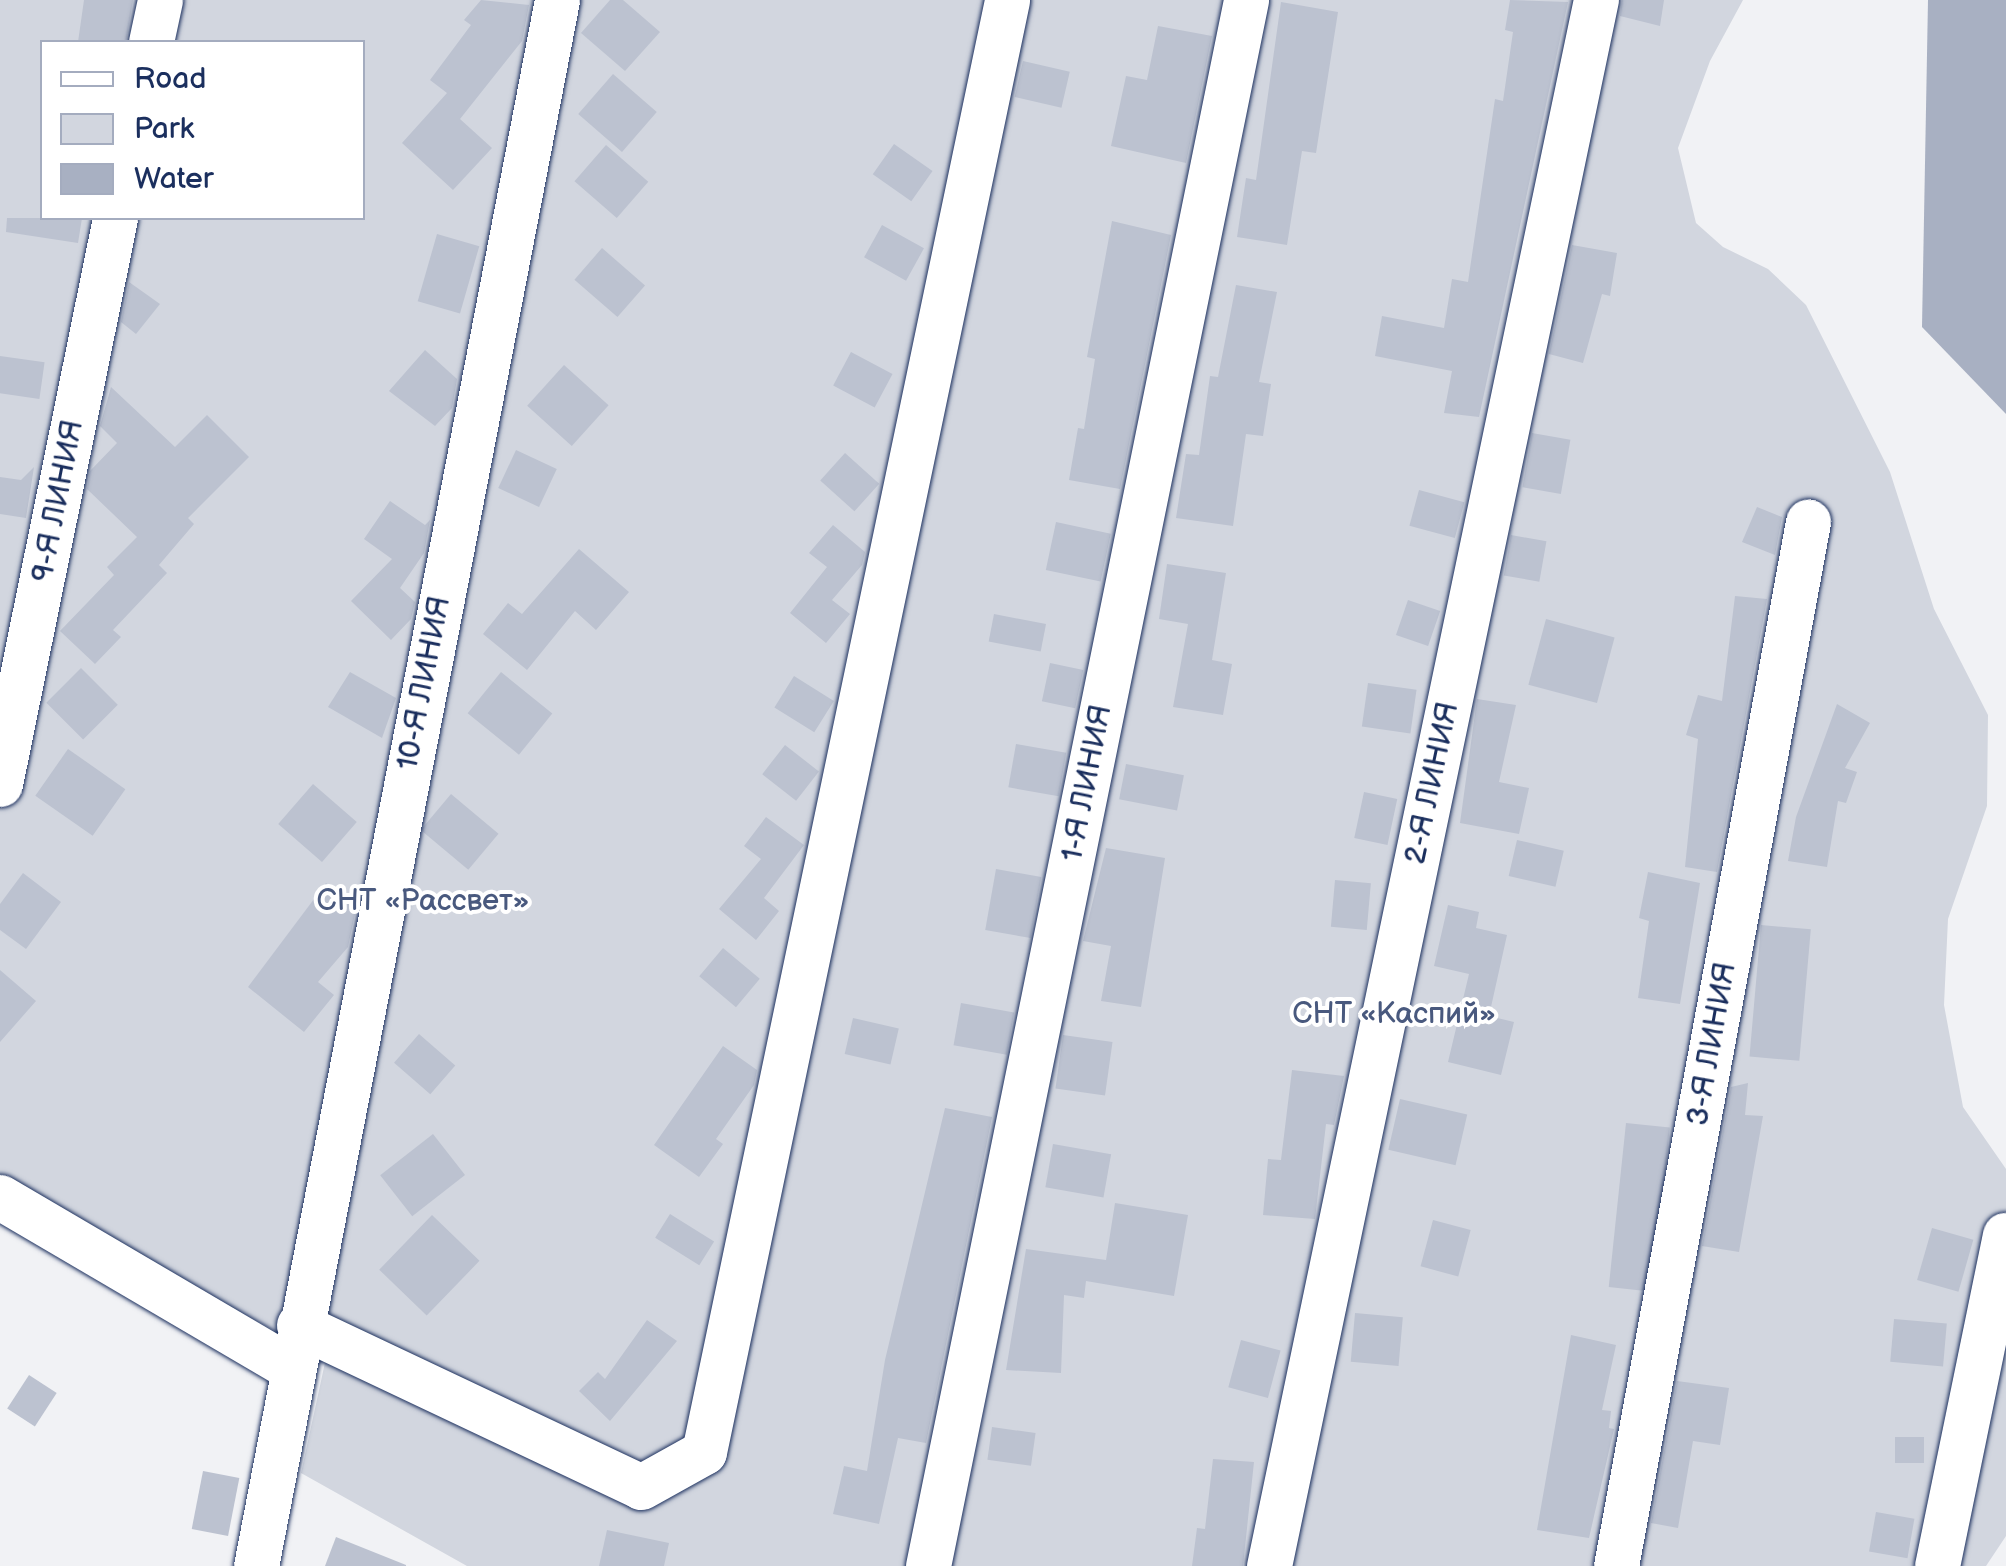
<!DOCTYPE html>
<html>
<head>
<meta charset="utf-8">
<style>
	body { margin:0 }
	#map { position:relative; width:2006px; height:1566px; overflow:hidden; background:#f1f2f5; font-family:"Balsamiq Sans",sans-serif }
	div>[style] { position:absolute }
	.green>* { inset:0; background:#d2d6df }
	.water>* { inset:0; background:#a8b0c2 }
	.building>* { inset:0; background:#bcc2d0; transform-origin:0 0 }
	.roads { filter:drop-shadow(0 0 2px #1b2f5e) drop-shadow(0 0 2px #1b2f5e) }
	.minor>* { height:45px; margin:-22.5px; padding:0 22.5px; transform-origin:22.5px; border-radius:22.5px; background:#fff }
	span { translate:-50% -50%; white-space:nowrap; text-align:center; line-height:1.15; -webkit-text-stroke:8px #fff; paint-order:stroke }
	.street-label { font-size:30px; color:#1b2f5e }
	.park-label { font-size:30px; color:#49597e }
	.legend { position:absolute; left:40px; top:40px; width:325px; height:180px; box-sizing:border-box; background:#fff; border:2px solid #a4acbf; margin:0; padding:12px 18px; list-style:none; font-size:30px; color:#1b2f5e }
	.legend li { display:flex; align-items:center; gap:20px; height:50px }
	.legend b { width:50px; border:2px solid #a4acbf }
</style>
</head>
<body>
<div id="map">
	<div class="green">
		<i style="clip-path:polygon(evenodd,0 0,1743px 0,1710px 61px,1678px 148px,1696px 223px,1723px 247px,1768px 269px,1806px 305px,1890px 472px,1934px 609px,1988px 715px,1987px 806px,1948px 919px,1944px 1005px,1963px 1107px,2006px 1169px,2006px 1536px,1986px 1566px,467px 1566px,301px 1473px,326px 1358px,0 1184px,0 0,42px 42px,362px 42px,362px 218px,42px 218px,42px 42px)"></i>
	</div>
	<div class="water">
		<i style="clip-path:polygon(1928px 0,2006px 0,2006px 414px,1922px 327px)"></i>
	</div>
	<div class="building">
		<i style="clip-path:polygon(84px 0,133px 0,126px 42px,78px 42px)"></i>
		<i style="clip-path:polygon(481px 0,529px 5px,522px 41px,460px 119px,492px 148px,453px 190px,402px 143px,447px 93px,430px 80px,471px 25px,464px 20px)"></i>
		<i style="clip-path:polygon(610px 0,623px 0,660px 32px,625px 71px,581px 33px)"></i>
		<i style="clip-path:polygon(1510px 0,1568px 2px,1479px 417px,1444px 413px,1452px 371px,1375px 356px,1382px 316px,1444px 328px,1452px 279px,1468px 282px,1495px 99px,1503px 101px,1513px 32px,1505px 30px)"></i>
		<i style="clip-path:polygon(1622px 0,1664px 0,1660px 26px,1620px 16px)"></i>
		<i style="clip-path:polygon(1281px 2px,1338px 12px,1316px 153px,1302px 151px,1287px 245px,1237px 237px,1246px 178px,1256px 180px)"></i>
		<i style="clip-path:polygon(1158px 26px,1212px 36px,1186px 163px,1111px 146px,1126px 76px,1147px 80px)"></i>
		<i style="left:1023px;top:61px;width:48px;height:37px;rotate:13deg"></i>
		<i style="left:613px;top:74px;width:58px;height:53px;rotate:41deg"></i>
		<i style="left:894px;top:144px;width:47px;height:37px;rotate:35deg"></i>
		<i style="left:606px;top:145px;width:56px;height:48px;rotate:41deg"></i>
		<i style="clip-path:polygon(7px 218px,82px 218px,78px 243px,6px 232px)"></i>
		<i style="clip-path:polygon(1112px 221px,1171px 235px,1120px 489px,1069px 480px,1078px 428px,1084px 429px,1095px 359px,1087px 357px)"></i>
		<i style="left:882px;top:225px;width:48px;height:37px;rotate:29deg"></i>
		<i style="left:437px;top:234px;width:44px;height:70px;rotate:16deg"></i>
		<i style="clip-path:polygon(1572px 245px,1617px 253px,1610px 296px,1602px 294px,1583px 363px,1549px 354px)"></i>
		<i style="left:602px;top:248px;width:57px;height:42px;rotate:41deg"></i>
		<i style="clip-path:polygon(129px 282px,160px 304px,136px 334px,121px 322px)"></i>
		<i style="clip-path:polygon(1236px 285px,1277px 292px,1259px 382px,1271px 384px,1263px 436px,1246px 434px,1233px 526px,1176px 518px,1186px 454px,1199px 455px,1210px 376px,1218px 377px)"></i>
		<i style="clip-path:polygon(425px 350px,457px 379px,452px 408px,435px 426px,389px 391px)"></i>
		<i style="left:851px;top:352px;width:47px;height:38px;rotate:28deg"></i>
		<i style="left:0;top:356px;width:45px;height:37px;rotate:8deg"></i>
		<i style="left:564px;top:365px;width:60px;height:55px;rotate:42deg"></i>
		<i style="clip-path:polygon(111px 387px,175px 447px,207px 415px,249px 457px,188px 518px,194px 524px,159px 565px,167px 573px,113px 630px,121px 637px,95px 664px,60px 631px,114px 575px,107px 567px,137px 537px,87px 489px,90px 471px,117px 443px,100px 426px)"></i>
		<i style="left:1532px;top:433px;width:39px;height:55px;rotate:10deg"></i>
		<i style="left:516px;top:450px;width:45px;height:42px;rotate:25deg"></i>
		<i style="left:845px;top:453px;width:46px;height:37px;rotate:42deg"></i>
		<i style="clip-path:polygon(34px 467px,26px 518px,0 514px,0 477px,21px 480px)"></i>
		<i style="left:1419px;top:490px;width:47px;height:37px;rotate:15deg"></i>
		<i style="clip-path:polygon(390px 501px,425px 525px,430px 520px,424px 553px,400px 588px,415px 602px,411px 619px,391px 640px,351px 601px,392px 559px,364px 539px)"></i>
		<i style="clip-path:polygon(1757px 507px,1782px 517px,1775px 555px,1742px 542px)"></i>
		<i style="left:1056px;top:522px;width:56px;height:49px;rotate:12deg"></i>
		<i style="clip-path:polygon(833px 525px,865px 552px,862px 565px,832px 600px,850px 614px,826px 643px,790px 613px,827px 567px,809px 553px)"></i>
		<i style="left:1511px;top:535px;width:36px;height:41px;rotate:10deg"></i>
		<i style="clip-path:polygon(579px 549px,629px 592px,596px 630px,575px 611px,527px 670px,483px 634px,508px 603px,522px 614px)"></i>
		<i style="clip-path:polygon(1167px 564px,1226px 573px,1212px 660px,1232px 664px,1223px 715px,1173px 707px,1188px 624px,1159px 619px)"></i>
		<i style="clip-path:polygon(1735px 596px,1767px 599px,1717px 872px,1685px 867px,1698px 739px,1686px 735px,1698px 695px,1722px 701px)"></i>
		<i style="left:1408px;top:600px;width:34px;height:37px;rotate:19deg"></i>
		<i style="left:994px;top:614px;width:53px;height:28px;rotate:11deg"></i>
		<i style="left:1546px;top:619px;width:71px;height:68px;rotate:15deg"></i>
		<i style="left:1050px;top:663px;width:34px;height:39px;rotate:12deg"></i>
		<i style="left:81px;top:668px;width:52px;height:49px;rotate:45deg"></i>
		<i style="clip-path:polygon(350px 672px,396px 698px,382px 738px,328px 707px)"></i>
		<i style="left:501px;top:672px;width:66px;height:53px;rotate:39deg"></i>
		<i style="left:794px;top:676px;width:47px;height:37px;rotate:32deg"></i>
		<i style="left:1368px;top:683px;width:49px;height:44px;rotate:8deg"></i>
		<i style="clip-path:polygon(1477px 699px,1516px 705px,1499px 782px,1529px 788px,1519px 834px,1460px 823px)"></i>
		<i style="clip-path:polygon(1837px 704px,1870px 723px,1845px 768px,1857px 772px,1846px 803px,1838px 801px,1827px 867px,1788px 861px,1796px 817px)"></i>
		<i style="left:1016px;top:744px;width:51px;height:44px;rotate:10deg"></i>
		<i style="left:785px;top:745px;width:43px;height:37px;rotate:38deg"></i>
		<i style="left:68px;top:749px;width:70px;height:57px;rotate:35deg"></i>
		<i style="left:1126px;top:764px;width:59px;height:36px;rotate:11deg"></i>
		<i style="left:313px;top:784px;width:58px;height:53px;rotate:41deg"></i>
		<i style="left:1364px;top:792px;width:34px;height:47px;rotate:12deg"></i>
		<i style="left:451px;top:794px;width:62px;height:47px;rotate:40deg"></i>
		<i style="clip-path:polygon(766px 817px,804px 845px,764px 898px,779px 911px,756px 940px,719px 909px,761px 859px,744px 846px)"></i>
		<i style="left:1517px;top:840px;width:48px;height:37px;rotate:13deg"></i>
		<i style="clip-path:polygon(1106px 848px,1165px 858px,1141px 1007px,1101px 1001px,1111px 946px,1083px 941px)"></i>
		<i style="left:996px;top:869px;width:46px;height:62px;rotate:10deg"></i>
		<i style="clip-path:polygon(1648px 872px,1700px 883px,1680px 1004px,1638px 998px,1649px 921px,1639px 918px)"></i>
		<i style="clip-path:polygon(23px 873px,61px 902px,26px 949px,0 930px,0 904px)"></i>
		<i style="left:1335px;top:880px;width:36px;height:47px;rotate:5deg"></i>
		<i style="clip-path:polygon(326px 883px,356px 909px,348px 947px,318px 982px,334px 995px,304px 1032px,248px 987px)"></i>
		<i style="clip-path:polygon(1448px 905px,1479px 912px,1476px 928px,1507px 935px,1489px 1016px,1514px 1022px,1501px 1075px,1448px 1062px,1469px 974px,1434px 966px)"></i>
		<i style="left:1761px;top:925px;width:50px;height:132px;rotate:5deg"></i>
		<i style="left:723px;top:948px;width:48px;height:37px;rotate:40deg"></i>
		<i style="clip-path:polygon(0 970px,36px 1001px,0 1042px)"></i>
		<i style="left:961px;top:1003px;width:54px;height:43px;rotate:10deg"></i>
		<i style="left:853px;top:1018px;width:47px;height:37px;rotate:13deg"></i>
		<i style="left:419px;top:1034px;width:48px;height:38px;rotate:41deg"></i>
		<i style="left:1063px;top:1035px;width:50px;height:54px;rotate:8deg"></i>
		<i style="clip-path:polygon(723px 1046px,757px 1070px,754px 1085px,716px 1139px,723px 1144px,699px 1177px,654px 1145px)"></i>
		<i style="clip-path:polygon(1292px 1070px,1344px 1076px,1334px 1125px,1326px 1124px,1315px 1219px,1263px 1215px,1268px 1159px,1281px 1160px)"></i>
		<i style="clip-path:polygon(1748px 1083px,1745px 1115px,1763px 1116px,1739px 1252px,1702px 1246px,1731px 1087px)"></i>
		<i style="left:1400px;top:1099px;width:69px;height:52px;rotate:13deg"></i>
		<i style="clip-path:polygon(945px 1108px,992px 1117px,926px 1443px,898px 1438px,879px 1524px,833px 1514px,844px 1466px,867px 1471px,885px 1360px)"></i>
		<i style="left:1626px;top:1123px;width:44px;height:165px;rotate:6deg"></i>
		<i style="left:433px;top:1134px;width:52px;height:67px;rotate:52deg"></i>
		<i style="left:1053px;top:1144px;width:59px;height:44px;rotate:10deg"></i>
		<i style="clip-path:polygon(1115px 1203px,1188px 1215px,1174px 1296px,1086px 1281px,1084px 1298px,1064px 1295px,1061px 1373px,1006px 1370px,1026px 1249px,1106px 1260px)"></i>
		<i style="left:670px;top:1214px;width:52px;height:28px;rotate:32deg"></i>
		<i style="left:432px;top:1215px;width:66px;height:76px;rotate:44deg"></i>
		<i style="left:1433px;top:1220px;width:39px;height:48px;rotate:15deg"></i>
		<i style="left:1932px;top:1228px;width:43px;height:54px;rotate:16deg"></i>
		<i style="left:1355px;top:1313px;width:48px;height:49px;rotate:5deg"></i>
		<i style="left:1894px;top:1319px;width:53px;height:43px;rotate:5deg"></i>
		<i style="clip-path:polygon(647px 1320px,677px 1341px,610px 1421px,579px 1391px,598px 1372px,605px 1379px)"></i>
		<i style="clip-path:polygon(1571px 1335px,1616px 1345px,1602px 1410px,1611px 1411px,1609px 1428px,1614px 1429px,1589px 1538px,1537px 1530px)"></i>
		<i style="left:1241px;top:1340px;width:41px;height:49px;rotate:15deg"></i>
		<i style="left:29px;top:1375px;width:33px;height:40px;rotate:33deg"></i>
		<i style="clip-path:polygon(1677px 1381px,1729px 1388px,1720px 1445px,1693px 1441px,1678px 1528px,1651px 1523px)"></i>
		<i style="left:992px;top:1427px;width:44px;height:33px;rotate:8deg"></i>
		<i style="left:1895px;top:1437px;width:29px;height:26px"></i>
		<i style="clip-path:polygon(1213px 1459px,1254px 1462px,1243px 1566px,1192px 1566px,1197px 1528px,1205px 1529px)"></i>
		<i style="left:203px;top:1471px;width:37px;height:59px;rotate:11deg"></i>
		<i style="left:1876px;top:1512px;width:39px;height:40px;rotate:10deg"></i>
		<i style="clip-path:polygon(607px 1530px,669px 1543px,664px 1566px,599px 1566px)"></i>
		<i style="clip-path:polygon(336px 1537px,406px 1565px,406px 1566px,325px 1566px)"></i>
	</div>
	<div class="roads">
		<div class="minor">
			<i style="left:151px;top:42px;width:43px;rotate:-77.9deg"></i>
			<i style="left:0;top:784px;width:578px;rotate:-78.51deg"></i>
			<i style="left:0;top:1197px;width:336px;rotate:30.4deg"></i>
			<i style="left:299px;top:1325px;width:378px;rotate:25.3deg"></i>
			<i style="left:641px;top:1487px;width:72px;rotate:-29.1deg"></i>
			<i style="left:704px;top:1452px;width:1483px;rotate:-78.21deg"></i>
			<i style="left:256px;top:1566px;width:1595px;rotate:-79.12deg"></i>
			<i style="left:928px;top:1566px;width:1598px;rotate:-78.52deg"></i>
			<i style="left:1269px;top:1566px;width:1600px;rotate:-78.21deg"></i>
			<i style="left:1616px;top:1566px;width:1062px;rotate:-79.58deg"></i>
			<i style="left:1937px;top:1566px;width:338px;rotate:-78.4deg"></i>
		</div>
	</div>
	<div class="street-label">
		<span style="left:58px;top:501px;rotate:-79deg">9-Я ЛИНИЯ</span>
		<span style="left:424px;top:683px;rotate:-79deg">10-Я ЛИНИЯ</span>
		<span style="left:1087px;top:783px;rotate:-79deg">1-Я ЛИНИЯ</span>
		<span style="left:1432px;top:783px;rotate:-78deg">2-Я ЛИНИЯ</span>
		<span style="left:1712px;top:1044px;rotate:-80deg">3-Я ЛИНИЯ</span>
	</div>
	<div class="park-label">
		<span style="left:423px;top:901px">СНТ «Рассвет»</span>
		<span style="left:1394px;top:1014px">СНТ «Каспий»</span>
	</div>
	<ul class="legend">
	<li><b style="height:12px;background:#fff"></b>Road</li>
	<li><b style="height:28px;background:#d2d6df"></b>Park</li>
	<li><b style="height:28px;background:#a8b0c2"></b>Water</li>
	</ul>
</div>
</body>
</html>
